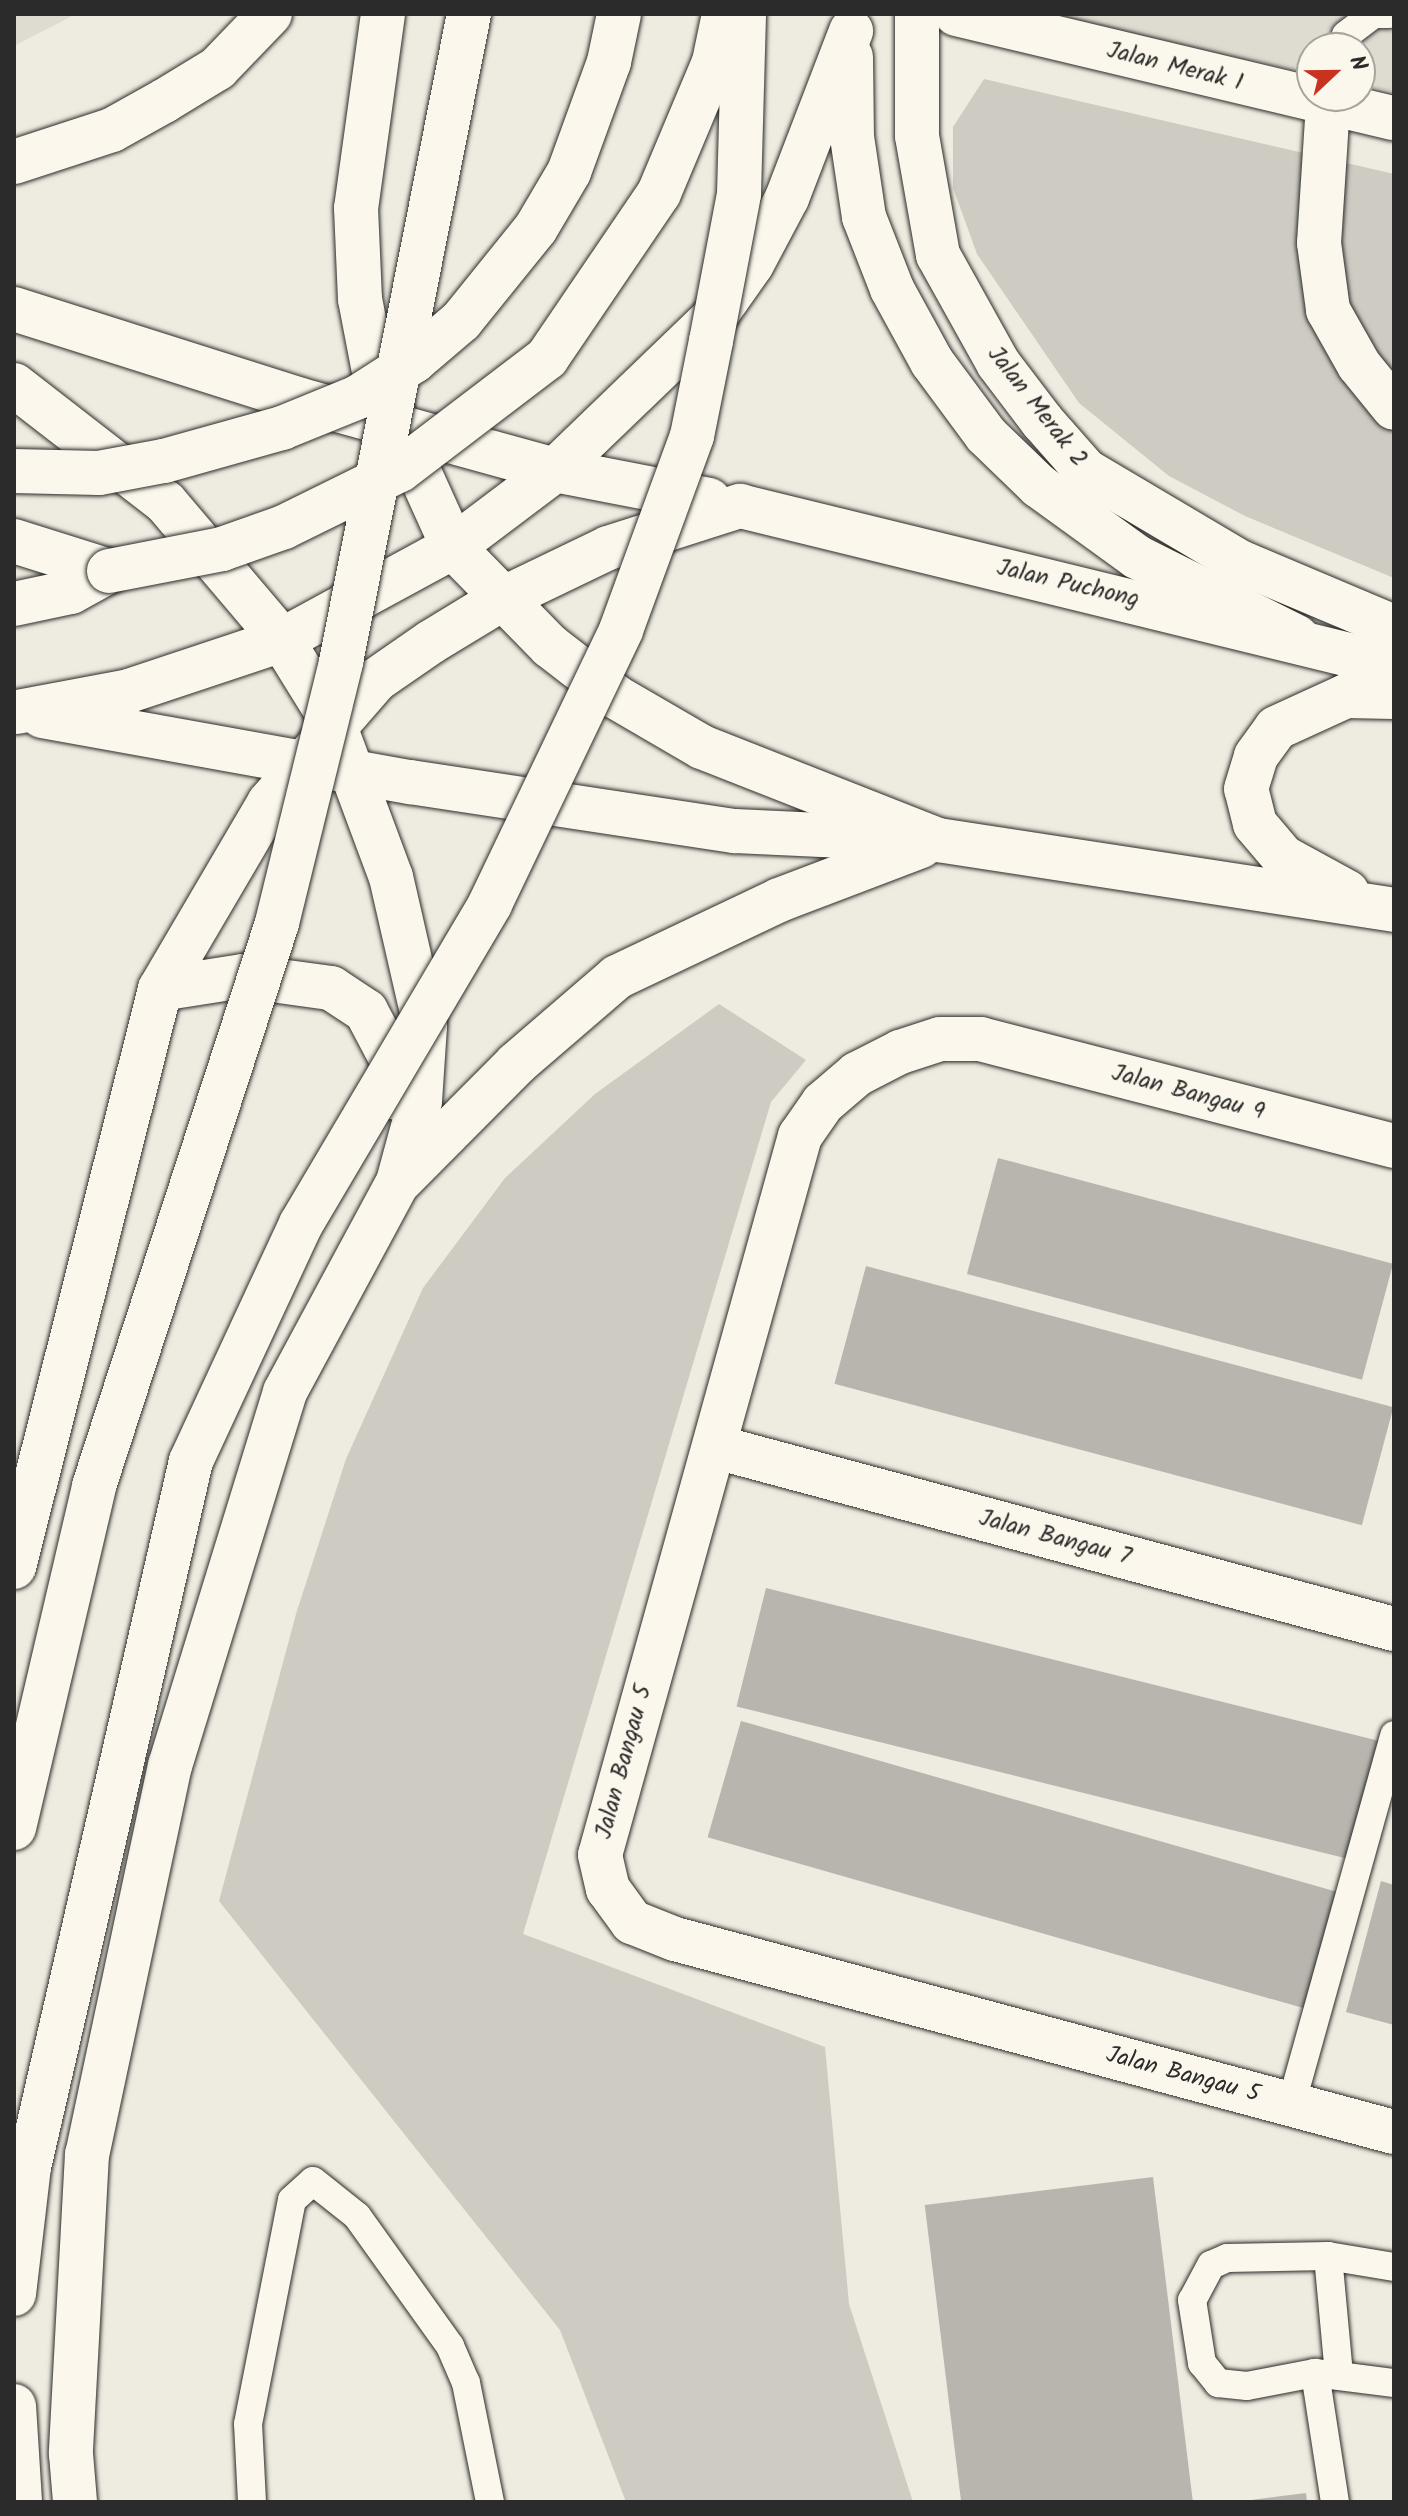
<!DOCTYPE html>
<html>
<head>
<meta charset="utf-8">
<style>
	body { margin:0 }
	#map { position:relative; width:1408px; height:2516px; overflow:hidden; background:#eeebe0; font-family:Kalam,sans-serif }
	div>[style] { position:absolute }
	.built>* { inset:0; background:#dedbd1 }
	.green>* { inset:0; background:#cecbc2 }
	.building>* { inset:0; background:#b8b5ae; transform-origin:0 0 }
	.roads { filter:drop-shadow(0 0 2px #2b2b2b) drop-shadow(0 0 2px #2b2b2b) }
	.lane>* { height:28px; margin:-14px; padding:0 14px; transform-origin:14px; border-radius:14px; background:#fbf7ec }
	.street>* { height:44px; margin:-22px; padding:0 22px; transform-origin:22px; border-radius:22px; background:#fbf7ec }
	.primary>* { height:44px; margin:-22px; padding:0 22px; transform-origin:22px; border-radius:22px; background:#fbf7ec }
	.highway>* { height:44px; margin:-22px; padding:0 22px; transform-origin:22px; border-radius:22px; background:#fbf7ec }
	.bridges { filter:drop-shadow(0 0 2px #2b2b2b) drop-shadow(0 0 2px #2b2b2b) }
	.highway-bridge>* { height:44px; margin:-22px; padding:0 22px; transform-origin:22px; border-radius:22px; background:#fbf7ec }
	span { translate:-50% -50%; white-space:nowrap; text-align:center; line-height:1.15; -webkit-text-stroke:8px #fbf7ec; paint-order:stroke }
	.street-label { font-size:24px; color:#2b2b2b }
	.frame { position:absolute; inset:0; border:16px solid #2b2b2b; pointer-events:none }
	.north { position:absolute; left:1296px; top:32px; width:80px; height:80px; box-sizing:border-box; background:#fbf7ec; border:2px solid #a8a59f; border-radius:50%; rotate:68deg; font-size:22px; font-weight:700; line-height:32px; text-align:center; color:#2b2b2b }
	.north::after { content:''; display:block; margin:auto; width:28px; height:36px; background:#c8321e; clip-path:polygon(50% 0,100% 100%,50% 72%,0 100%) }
</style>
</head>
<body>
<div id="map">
	<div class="built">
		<i style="clip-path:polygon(14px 14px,76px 14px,14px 46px)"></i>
		<i style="clip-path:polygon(1040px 14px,1394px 14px,1394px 92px,1360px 85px,1360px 48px,1312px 48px,1312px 74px)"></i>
	</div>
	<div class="green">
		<i style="clip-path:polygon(984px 79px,1394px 174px,1394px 578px,1245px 516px,1169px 476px,1079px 403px,977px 254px,953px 188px,953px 127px)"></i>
		<i style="clip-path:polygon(719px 1004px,806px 1060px,771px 1102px,523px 1934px,825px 2047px,849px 2304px,913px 2502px,626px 2502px,560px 2330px,219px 1901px,296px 1614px,346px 1459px,423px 1288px,505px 1178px,595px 1094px)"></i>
	</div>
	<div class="building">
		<i style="left:998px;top:1158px;width:409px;height:120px;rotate:15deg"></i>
		<i style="left:866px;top:1266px;width:546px;height:122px;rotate:15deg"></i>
		<i style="left:766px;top:1588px;width:634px;height:122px;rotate:14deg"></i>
		<i style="left:741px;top:1721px;width:626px;height:121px;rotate:16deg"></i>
		<i style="clip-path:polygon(1381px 1881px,1394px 1885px,1394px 2025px,1346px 2012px)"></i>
		<i style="left:1153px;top:2177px;width:328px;height:230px;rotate:83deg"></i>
		<i style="clip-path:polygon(1306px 2493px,1307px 2502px,1251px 2502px,1251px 2500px)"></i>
	</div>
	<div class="roads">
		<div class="lane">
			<i style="left:1343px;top:48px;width:13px;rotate:-77deg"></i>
			<i style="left:1346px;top:35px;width:35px;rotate:-37deg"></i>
			<i style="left:1374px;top:14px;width:15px"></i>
			<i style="left:1291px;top:2105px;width:384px;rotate:-74.4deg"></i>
			<i style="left:1328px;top:2256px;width:120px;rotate:84.7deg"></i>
			<i style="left:1394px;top:2267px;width:67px;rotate:-170.5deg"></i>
			<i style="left:1328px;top:2256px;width:101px;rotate:178.9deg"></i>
			<i style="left:1227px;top:2258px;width:17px;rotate:156deg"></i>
			<i style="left:1211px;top:2265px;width:40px;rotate:118deg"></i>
			<i style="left:1192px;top:2300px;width:64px;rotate:81deg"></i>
			<i style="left:1202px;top:2363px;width:26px;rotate:51deg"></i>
			<i style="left:1218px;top:2383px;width:29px;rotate:6deg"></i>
			<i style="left:1247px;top:2386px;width:69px;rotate:-10.8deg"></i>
			<i style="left:1315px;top:2373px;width:80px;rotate:7.2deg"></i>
			<i style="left:1315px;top:2373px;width:131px;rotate:81.2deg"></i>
			<i style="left:252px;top:2502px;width:78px;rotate:-92.9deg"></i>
			<i style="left:248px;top:2424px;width:228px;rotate:-78.9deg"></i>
			<i style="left:292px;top:2200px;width:28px;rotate:-42deg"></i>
			<i style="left:313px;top:2181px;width:56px;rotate:38.5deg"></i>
			<i style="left:357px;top:2216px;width:160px;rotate:54.4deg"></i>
			<i style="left:450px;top:2346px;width:40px;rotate:66.6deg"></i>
			<i style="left:466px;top:2383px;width:121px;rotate:78.6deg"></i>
		</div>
		<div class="street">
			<i style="left:917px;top:14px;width:122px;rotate:90deg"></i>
			<i style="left:917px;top:136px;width:121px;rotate:80deg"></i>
			<i style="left:938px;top:255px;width:124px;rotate:60.9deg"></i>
			<i style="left:998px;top:363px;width:73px;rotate:52.8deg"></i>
			<i style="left:1042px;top:421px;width:67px;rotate:48.7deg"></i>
			<i style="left:1086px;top:471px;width:179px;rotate:30.6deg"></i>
			<i style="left:1240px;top:562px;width:167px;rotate:22.9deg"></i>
			<i style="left:956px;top:14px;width:450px;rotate:13.4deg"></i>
			<i style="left:1328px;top:104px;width:139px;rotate:93.7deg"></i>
			<i style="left:1319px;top:243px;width:68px;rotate:82.3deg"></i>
			<i style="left:1328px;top:310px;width:63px;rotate:60.6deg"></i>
			<i style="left:1359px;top:365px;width:55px;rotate:50.9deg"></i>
			<i style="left:1394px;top:1146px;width:427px;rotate:-165.5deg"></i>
			<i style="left:981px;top:1039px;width:41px;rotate:180deg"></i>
			<i style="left:940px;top:1039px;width:42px;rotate:162deg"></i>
			<i style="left:900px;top:1052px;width:48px;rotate:152.9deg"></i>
			<i style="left:857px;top:1074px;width:45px;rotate:139.5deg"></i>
			<i style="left:823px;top:1103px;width:40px;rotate:124.9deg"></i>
			<i style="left:800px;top:1136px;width:746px;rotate:105.54deg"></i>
			<i style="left:600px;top:1855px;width:35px;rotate:77deg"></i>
			<i style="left:608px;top:1889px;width:41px;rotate:54deg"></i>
			<i style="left:632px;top:1922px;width:46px;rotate:21.6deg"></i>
			<i style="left:675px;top:1939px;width:744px;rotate:15.03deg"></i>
			<i style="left:716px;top:1447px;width:702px;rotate:15.03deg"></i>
		</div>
		<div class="primary">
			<i style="left:740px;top:506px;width:673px;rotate:13.75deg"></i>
			<i style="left:938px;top:840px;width:461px;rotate:8.7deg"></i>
			<i style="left:1347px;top:892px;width:73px;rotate:-151.3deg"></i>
			<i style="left:1283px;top:857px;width:43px;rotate:-130.3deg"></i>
			<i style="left:1255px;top:824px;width:36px;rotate:-104deg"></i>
			<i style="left:1246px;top:789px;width:34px;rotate:-73deg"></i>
			<i style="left:1256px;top:756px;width:34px;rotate:-54deg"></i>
			<i style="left:1276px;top:728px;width:77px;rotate:-24.6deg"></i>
			<i style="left:1346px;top:696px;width:48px;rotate:1.2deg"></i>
		</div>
		<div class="highway">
			<i style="left:383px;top:14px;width:196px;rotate:97.9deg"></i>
			<i style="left:356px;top:208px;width:91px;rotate:87.5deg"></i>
			<i style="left:360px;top:299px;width:74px;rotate:79.1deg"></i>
			<i style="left:374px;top:372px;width:192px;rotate:65.7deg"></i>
			<i style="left:453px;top:547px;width:139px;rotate:45.6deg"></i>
			<i style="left:550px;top:646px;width:83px;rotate:37.7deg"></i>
			<i style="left:616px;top:697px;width:99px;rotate:30.2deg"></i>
			<i style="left:702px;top:747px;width:254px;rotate:21.5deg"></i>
			<i style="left:851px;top:57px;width:80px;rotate:89.3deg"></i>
			<i style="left:852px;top:137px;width:81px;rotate:81.5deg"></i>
			<i style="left:864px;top:217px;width:77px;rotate:68.7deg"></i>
			<i style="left:892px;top:289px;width:83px;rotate:61.3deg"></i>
			<i style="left:932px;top:362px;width:91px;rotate:53.5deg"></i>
			<i style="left:986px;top:435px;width:74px;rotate:43.9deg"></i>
			<i style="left:1039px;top:486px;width:121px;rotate:35.9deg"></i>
			<i style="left:1137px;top:557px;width:179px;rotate:26.6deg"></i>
			<i style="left:14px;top:162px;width:103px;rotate:-18.1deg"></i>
			<i style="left:112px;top:130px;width:60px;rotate:-29.1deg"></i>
			<i style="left:164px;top:101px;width:63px;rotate:-31.4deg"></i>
			<i style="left:218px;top:68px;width:75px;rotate:-46.1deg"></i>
			<i style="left:14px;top:309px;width:301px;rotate:17.6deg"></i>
			<i style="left:301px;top:400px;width:263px;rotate:15.4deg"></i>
			<i style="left:555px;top:470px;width:157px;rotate:11deg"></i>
			<i style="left:14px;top:385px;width:192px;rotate:37.8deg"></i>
			<i style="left:166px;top:503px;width:180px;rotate:49.7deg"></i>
			<i style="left:282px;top:640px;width:99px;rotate:58.2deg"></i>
			<i style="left:334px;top:724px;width:163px;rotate:69.6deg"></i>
			<i style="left:391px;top:877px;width:153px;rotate:77.1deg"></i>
			<i style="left:425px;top:1026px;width:75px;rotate:93.8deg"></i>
			<i style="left:420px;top:1101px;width:84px;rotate:105.2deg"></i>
			<i style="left:398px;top:1182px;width:238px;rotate:118.3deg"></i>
			<i style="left:285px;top:1392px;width:390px;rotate:107.1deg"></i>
			<i style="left:170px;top:1765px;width:398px;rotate:102deg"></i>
			<i style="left:87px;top:2154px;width:300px;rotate:93.1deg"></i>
			<i style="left:71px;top:2454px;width:48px;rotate:85.2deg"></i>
			<i style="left:14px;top:541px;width:100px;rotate:17.5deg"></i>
			<i style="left:14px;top:604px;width:58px;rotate:-11.9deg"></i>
			<i style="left:71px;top:592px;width:43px;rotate:-28.9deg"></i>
			<i style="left:17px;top:712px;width:114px;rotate:-10.6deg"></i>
			<i style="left:129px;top:691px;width:161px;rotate:-18.4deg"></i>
			<i style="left:282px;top:640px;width:195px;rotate:-28.5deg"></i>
			<i style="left:453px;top:547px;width:128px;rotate:-37deg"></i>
			<i style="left:555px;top:470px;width:223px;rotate:-43.9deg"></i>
			<i style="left:716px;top:315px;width:62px;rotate:-54.8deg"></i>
			<i style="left:752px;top:264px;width:75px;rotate:-62.1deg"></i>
			<i style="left:787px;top:198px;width:179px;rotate:-69deg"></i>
			<i style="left:42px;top:716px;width:374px;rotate:10.2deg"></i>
			<i style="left:410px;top:782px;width:329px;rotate:8.6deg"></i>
			<i style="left:735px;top:831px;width:169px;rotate:2.7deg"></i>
			<i style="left:160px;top:989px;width:84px;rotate:-8.9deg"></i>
			<i style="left:243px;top:976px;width:89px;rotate:7.8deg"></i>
			<i style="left:331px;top:988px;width:42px;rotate:33.3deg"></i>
			<i style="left:366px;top:1011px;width:62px;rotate:62.2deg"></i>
			<i style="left:395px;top:1066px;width:32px;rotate:88deg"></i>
			<i style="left:401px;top:1180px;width:163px;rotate:-45.2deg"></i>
			<i style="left:516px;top:1064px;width:133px;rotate:-40.7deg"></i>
			<i style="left:617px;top:977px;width:179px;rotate:-25.4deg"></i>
			<i style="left:779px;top:900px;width:152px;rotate:-20.8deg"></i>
			<i style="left:14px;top:1567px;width:596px;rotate:-75.82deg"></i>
			<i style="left:160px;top:989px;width:216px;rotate:-59.6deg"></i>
			<i style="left:269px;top:803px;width:163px;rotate:-49deg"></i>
			<i style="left:376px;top:680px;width:67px;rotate:-34.6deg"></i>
			<i style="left:431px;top:642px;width:81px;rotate:-31.3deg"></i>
			<i style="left:500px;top:600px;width:120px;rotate:-25.7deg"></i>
			<i style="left:608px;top:548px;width:139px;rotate:-17.7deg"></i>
			<i style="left:14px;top:2406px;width:96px;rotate:86.4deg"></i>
		</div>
	</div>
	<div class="bridges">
		<div class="highway-bridge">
			<i style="left:14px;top:471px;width:85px;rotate:1.3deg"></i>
			<i style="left:99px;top:473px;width:66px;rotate:-10.5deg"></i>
			<i style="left:164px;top:461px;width:123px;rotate:-15.6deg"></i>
			<i style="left:282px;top:428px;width:82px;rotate:-22.2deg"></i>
			<i style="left:358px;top:397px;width:67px;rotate:-32.7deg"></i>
			<i style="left:414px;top:361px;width:62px;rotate:-40.4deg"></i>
			<i style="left:461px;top:321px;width:119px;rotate:-51.1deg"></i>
			<i style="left:536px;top:228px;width:65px;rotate:-59.5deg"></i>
			<i style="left:569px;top:172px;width:117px;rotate:-70deg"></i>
			<i style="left:609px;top:62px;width:49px;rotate:-78.2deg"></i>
			<i style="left:109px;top:571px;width:115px;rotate:-11deg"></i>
			<i style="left:222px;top:549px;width:66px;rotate:-19.5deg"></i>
			<i style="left:284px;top:527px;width:129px;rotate:-26.2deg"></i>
			<i style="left:400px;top:470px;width:185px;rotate:-37.3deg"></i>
			<i style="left:547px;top:358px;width:199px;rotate:-55.8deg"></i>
			<i style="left:659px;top:193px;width:142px;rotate:-67.2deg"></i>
			<i style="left:714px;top:62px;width:49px;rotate:-78.2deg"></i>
			<i style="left:14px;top:1828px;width:351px;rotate:-76.8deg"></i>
			<i style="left:94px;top:1486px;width:592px;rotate:-71.99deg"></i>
			<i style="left:277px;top:923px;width:269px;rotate:-76.2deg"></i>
			<i style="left:341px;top:662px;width:661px;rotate:-78.83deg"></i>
			<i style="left:14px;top:2294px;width:128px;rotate:-83.3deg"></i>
			<i style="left:29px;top:2167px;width:724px;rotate:-77.08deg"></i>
			<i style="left:191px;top:1461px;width:261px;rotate:-65.1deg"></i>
			<i style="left:301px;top:1224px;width:372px;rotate:-59.4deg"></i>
			<i style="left:490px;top:904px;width:304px;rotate:-64.4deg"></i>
			<i style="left:621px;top:630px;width:207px;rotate:-69.9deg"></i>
			<i style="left:692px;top:436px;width:97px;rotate:-78.7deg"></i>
			<i style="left:711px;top:341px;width:150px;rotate:-79.2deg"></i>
			<i style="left:739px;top:194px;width:180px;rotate:-88.4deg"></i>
		</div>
	</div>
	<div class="street-label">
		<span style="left:1175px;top:67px;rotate:14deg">Jalan Merak 1</span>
		<span style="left:1037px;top:407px;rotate:52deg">Jalan Merak 2</span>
		<span style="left:1068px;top:584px;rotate:13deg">Jalan Puchong</span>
		<span style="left:1188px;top:1093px;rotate:15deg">Jalan Bangau 9</span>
		<span style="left:1055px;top:1538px;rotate:15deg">Jalan Bangau 7</span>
		<span style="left:624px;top:1762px;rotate:-75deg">Jalan Bangau 5</span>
		<span style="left:1183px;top:2075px;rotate:15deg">Jalan Bangau 5</span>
	</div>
	<div class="frame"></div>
	<div class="north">N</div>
</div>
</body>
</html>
